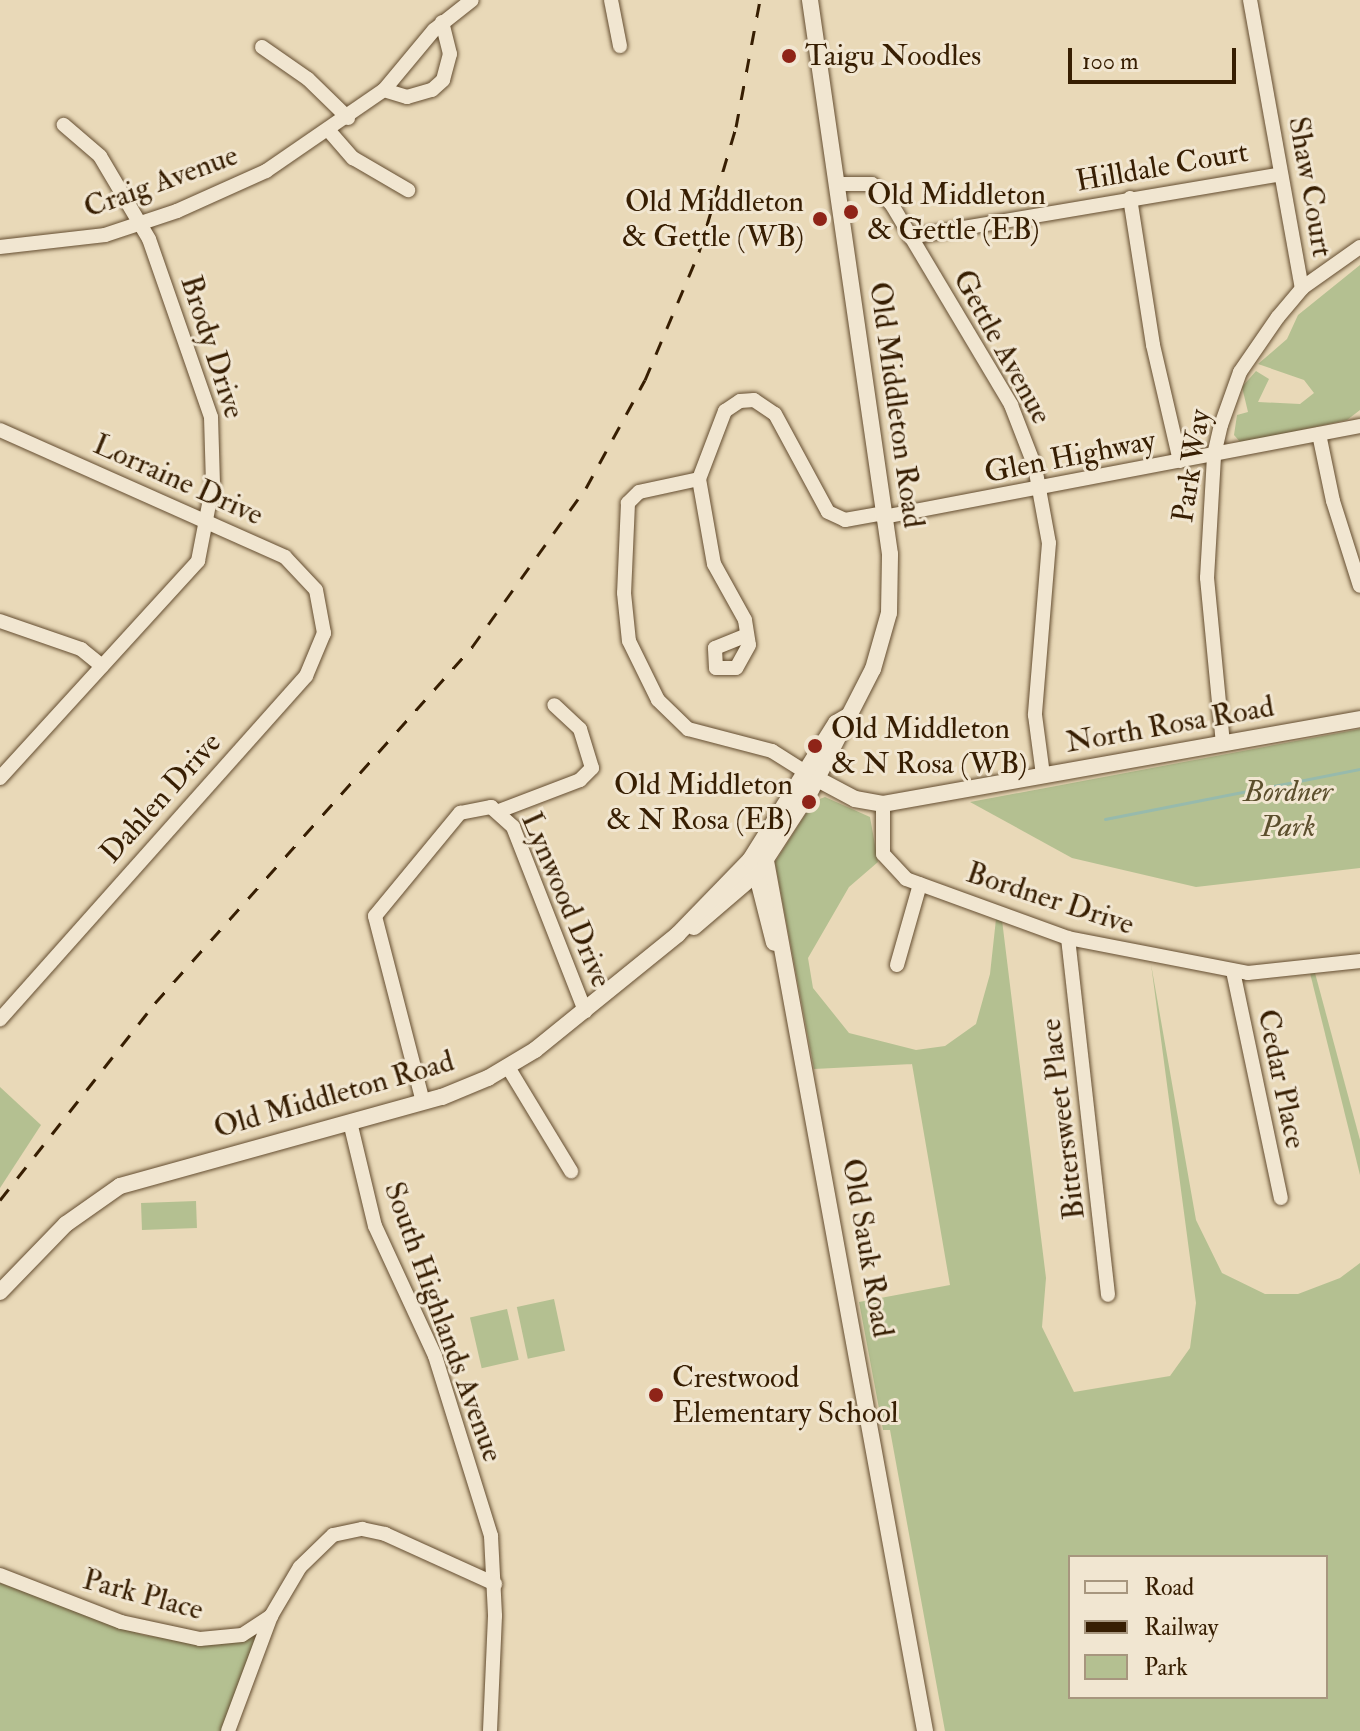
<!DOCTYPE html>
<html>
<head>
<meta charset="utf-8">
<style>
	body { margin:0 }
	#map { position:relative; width:1360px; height:1731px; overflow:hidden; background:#e9d9b8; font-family:"IM FELL Double Pica",serif }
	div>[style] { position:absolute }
	.green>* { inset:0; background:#b4c091; transform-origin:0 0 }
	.stream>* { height:3px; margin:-1.5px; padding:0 1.5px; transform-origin:1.5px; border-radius:1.5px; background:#97baac }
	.roads { filter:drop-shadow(0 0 2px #644d30) drop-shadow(0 0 2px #644d30) }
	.minor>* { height:14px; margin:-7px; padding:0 7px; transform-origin:7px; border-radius:7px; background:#f1e6d1 }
	.tertiary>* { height:16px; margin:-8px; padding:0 8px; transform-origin:8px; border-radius:8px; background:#f1e6d1 }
	.rail>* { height:3px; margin-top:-1.5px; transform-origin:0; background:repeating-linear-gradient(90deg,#371e02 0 14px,transparent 0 28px) }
	.dots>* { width:22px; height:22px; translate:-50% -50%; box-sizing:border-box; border:4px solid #f1e6d1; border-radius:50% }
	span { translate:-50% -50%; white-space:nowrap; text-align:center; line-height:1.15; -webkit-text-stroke:6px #f1e6d1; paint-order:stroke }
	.poi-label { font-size:30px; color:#371e02 }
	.left { translate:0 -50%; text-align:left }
	.right { translate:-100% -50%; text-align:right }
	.street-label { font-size:30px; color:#371e02 }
	.park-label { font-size:30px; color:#5c4f2d; font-style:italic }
	.legend { position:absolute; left:1068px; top:1555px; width:260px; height:144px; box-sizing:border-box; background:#f1e6d1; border:2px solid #a7967e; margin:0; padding:10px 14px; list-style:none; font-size:24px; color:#371e02 }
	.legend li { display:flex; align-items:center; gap:16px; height:40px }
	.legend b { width:40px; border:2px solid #a7967e }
	.scale { position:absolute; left:1068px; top:48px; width:168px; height:36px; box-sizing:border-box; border:4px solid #371e02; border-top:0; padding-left:10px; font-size:24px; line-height:28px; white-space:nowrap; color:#371e02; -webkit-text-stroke:6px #f1e6d1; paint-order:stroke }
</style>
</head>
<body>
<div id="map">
	<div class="green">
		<i style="clip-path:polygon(1360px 265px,1360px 410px,1347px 420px,1241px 443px,1234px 435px,1237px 415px,1248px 412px,1242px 387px,1256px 371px,1269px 379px,1258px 402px,1300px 404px,1314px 393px,1304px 380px,1258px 364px,1287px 339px,1298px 315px)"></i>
		<i style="clip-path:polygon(1360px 729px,1360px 868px,1196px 887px,1072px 858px,970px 802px)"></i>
		<i style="clip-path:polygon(evenodd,825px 797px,870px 817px,878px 862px,849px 887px,808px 958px,813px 988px,849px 1033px,916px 1050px,945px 1046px,976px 1024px,990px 974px,996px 919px,1002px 920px,1046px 1278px,1042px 1327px,1074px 1392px,1170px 1376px,1190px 1348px,1196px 1303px,1151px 964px,1196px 1220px,1222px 1273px,1265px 1294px,1298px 1294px,1340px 1278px,1360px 1263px,1360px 1731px,945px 1731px,890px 1430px,883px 1430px,859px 1302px,950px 1285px,912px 1064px,814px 1069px,775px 862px,814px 801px,825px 797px,1070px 1557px,1326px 1557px,1326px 1697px,1070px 1697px,1070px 1557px)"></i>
		<i style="clip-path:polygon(1310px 973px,1315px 973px,1360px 1140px,1360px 1175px)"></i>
		<i style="clip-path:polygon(0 1087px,41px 1125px,0 1188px)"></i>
		<i style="left:196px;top:1201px;width:27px;height:55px;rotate:88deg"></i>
		<i style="left:554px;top:1299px;width:53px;height:38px;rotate:78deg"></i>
		<i style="left:507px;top:1309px;width:52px;height:38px;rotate:77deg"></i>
		<i style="clip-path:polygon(0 1583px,143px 1635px,215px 1645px,241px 1641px,264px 1627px,222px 1731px,0 1731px)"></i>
	</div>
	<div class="stream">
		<i style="left:1105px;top:819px;width:260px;rotate:-11.1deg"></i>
	</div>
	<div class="roads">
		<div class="minor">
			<i style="left:611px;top:0;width:47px;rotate:78.9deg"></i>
			<i style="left:1250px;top:0;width:293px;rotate:79.8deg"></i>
			<i style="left:262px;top:47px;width:56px;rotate:34.8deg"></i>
			<i style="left:308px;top:79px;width:56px;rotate:44.3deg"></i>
			<i style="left:384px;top:90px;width:24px;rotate:17deg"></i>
			<i style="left:407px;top:97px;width:26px;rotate:-16deg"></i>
			<i style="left:432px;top:90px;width:15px;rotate:-42deg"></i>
			<i style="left:443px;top:80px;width:27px;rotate:-75deg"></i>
			<i style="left:450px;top:54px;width:33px;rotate:-104deg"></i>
			<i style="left:330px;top:132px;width:35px;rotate:49deg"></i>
			<i style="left:353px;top:158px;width:64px;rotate:30.2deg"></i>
			<i style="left:838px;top:184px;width:34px"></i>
			<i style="left:872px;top:184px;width:29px;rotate:46deg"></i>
			<i style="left:892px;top:205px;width:233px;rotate:59.2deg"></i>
			<i style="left:1011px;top:405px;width:66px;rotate:68.8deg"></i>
			<i style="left:1035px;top:467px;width:77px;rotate:79.6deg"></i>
			<i style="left:1049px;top:543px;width:173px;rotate:94.7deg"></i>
			<i style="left:1035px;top:715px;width:61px;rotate:82.4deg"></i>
			<i style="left:1130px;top:198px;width:149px;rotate:81.1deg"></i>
			<i style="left:1153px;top:345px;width:119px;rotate:76.9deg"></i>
			<i style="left:910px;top:237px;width:376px;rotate:-9.6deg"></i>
			<i style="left:0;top:247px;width:106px;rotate:-6.5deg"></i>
			<i style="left:105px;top:235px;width:76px;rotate:-18.4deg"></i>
			<i style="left:177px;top:211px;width:98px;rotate:-24.2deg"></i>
			<i style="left:266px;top:171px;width:143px;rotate:-34.5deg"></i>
			<i style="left:384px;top:90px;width:78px;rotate:-50.2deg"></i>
			<i style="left:434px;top:30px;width:48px;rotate:-38.3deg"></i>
			<i style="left:0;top:430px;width:312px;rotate:24deg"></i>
			<i style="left:285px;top:557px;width:45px;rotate:46.8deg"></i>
			<i style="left:316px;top:590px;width:44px;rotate:79.5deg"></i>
			<i style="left:324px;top:633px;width:47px;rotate:112.7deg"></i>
			<i style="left:306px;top:676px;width:460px;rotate:131.7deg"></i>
			<i style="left:1319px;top:434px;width:68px;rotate:78.2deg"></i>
			<i style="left:1333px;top:501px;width:89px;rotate:72.4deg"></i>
			<i style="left:699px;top:479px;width:61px;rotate:167.8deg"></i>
			<i style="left:639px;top:492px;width:16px;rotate:135deg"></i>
			<i style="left:628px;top:503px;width:90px;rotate:92.5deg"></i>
			<i style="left:624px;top:593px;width:48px;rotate:84.1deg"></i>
			<i style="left:629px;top:641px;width:66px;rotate:63.8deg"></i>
			<i style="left:658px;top:700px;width:42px;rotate:44deg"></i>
			<i style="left:688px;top:729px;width:87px;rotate:14.7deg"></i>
			<i style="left:772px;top:751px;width:41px;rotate:32.2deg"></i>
			<i style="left:699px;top:479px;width:73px;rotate:-69.1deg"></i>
			<i style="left:725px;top:411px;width:18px;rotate:-34deg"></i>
			<i style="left:740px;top:401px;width:14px;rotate:-4deg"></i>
			<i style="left:754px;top:400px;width:25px;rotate:34deg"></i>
			<i style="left:775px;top:414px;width:111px;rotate:61.6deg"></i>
			<i style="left:828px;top:512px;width:19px;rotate:25deg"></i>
			<i style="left:845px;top:520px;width:39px;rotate:-10deg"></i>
			<i style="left:699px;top:479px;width:86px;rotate:80deg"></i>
			<i style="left:714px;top:564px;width:64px;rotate:61deg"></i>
			<i style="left:745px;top:620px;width:25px;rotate:81deg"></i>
			<i style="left:749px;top:645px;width:26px;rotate:119deg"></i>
			<i style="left:736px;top:668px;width:20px;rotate:180deg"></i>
			<i style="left:716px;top:668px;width:20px;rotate:-93deg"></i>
			<i style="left:715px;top:648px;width:32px;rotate:-22deg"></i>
			<i style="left:883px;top:517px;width:486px;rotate:-10.8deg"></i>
			<i style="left:0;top:621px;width:86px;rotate:19.1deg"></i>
			<i style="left:81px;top:649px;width:27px;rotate:39deg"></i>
			<i style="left:1223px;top:744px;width:167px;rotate:-95.5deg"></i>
			<i style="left:1207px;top:578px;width:123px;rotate:-86.7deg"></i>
			<i style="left:1214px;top:455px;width:31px;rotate:-77deg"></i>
			<i style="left:1221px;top:425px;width:56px;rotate:-70.3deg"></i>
			<i style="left:1240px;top:372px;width:67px;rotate:-55.4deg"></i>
			<i style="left:1278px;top:317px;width:38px;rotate:-50deg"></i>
			<i style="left:1302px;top:288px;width:71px;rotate:-35.3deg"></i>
			<i style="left:0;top:778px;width:294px;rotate:-47.6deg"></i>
			<i style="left:198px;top:561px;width:78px;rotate:-79deg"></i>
			<i style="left:213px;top:484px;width:67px;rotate:-91.7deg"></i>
			<i style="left:211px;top:417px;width:188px;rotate:-109.2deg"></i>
			<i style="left:149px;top:239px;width:96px;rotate:-120.6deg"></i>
			<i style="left:100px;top:156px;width:48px;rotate:-139.3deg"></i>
			<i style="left:883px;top:804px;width:50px;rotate:90deg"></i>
			<i style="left:883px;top:854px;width:34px;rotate:47deg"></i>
			<i style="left:906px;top:879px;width:172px;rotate:20deg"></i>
			<i style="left:1068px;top:938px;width:183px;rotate:11deg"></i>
			<i style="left:1248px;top:973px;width:113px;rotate:-6.1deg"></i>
			<i style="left:499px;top:811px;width:87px;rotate:-20.9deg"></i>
			<i style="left:580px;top:780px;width:17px;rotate:-45deg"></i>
			<i style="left:592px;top:768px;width:41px;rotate:-107.1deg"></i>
			<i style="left:580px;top:729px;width:35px;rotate:-137deg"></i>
			<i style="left:1068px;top:938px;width:359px;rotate:83.6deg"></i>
			<i style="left:897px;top:965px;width:84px;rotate:-74.1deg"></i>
			<i style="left:1233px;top:971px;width:232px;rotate:78.1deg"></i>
			<i style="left:508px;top:1067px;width:122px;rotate:58.8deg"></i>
			<i style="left:423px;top:1102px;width:192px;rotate:-104.5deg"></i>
			<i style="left:375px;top:916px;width:134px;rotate:-50.5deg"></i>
			<i style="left:460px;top:813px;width:32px;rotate:-11deg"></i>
			<i style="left:491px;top:807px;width:30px;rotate:42deg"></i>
			<i style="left:513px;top:827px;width:198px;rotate:68.6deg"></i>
			<i style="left:350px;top:1122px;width:107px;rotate:76.5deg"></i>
			<i style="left:375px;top:1226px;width:143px;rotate:65.2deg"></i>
			<i style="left:435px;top:1356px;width:189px;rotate:72.7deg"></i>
			<i style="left:491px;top:1536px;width:80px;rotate:87.1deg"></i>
			<i style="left:495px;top:1616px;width:115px;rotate:92.5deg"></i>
			<i style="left:0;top:1575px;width:130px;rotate:21.2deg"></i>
			<i style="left:121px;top:1622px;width:81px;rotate:12.1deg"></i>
			<i style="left:200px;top:1639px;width:42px;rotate:-5.4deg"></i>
			<i style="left:242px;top:1635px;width:35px;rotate:-33deg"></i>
			<i style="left:228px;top:1731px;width:123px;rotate:-69.5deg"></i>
			<i style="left:271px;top:1616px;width:57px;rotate:-59.4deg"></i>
			<i style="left:300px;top:1567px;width:46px;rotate:-44.1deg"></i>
			<i style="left:333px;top:1535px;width:30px;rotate:-12deg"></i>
			<i style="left:362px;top:1529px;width:24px;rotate:12deg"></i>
			<i style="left:385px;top:1534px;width:121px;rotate:24.4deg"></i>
		</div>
		<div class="tertiary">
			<i style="left:808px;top:774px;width:53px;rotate:28deg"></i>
			<i style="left:855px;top:799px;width:28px;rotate:10deg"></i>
			<i style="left:883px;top:804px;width:485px;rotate:-10.1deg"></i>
			<i style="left:766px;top:861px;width:884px;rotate:79.64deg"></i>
			<i style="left:755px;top:868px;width:77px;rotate:75.8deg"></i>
			<i style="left:694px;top:927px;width:83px;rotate:-40.6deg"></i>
			<i style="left:757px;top:873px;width:99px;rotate:-57deg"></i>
			<i style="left:811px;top:790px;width:136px;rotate:-62.9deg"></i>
			<i style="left:873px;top:669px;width:58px;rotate:-74.1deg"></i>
			<i style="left:889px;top:613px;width:59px;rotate:-89deg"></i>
			<i style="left:890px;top:554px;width:560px;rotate:-98.22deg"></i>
			<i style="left:0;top:1292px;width:95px;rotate:-45.9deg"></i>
			<i style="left:66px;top:1224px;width:66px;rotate:-35.1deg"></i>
			<i style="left:120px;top:1186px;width:334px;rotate:-15.5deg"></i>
			<i style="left:442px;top:1097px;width:50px;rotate:-22.4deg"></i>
			<i style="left:488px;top:1078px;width:55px;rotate:-30.8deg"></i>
			<i style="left:535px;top:1050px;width:184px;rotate:-39deg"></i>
			<i style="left:678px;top:934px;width:103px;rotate:-45.8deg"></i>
			<i style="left:750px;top:860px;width:162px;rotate:-57.9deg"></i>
			<i style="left:836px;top:723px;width:14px;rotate:-30deg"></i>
		</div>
	</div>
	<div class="rail">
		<i style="left:0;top:1200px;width:251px;rotate:-51.8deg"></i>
		<i style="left:155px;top:1003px;width:477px;rotate:-48.3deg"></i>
		<i style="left:472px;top:647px;width:196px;rotate:-54.4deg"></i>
		<i style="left:586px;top:488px;width:123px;rotate:-61.4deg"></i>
		<i style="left:645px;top:380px;width:139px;rotate:-67.1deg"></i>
		<i style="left:699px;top:252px;width:130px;rotate:-73.5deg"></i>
		<i style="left:736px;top:127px;width:129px;rotate:-79.3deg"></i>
	</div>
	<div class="dots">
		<i style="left:789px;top:56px;background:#8f2418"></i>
		<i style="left:851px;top:212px;background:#8f2418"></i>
		<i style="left:820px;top:219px;background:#8f2418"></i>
		<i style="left:815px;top:746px;background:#8f2418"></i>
		<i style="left:809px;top:802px;background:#8f2418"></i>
		<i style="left:656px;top:1395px;background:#8f2418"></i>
	</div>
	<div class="poi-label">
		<span class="left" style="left:805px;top:56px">Taigu Noodles</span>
		<span class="left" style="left:867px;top:212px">Old Middleton<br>&amp; Gettle (EB)</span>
		<span class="right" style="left:804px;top:219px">Old Middleton<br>&amp; Gettle (WB)</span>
		<span class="left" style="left:831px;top:746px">Old Middleton<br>&amp; N Rosa (WB)</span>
		<span class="right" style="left:793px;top:802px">Old Middleton<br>&amp; N Rosa (EB)</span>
		<span class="left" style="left:672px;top:1395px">Crestwood<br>Elementary School</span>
	</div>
	<div class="street-label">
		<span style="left:1162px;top:167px;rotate:-10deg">Hilldale Court</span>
		<span style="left:161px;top:182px;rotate:-20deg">Craig Avenue</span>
		<span style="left:1310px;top:187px;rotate:80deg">Shaw Court</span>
		<span style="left:212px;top:347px;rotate:72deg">Brody Drive</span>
		<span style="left:1002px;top:347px;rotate:61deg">Gettle Avenue</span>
		<span style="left:896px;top:405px;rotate:82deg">Old Middleton Road</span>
		<span style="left:1070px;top:457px;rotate:-11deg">Glen Highway</span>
		<span style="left:1192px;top:466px;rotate:-81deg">Park Way</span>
		<span style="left:178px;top:480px;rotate:24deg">Lorraine Drive</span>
		<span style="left:1170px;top:725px;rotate:-10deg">North Rosa Road</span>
		<span style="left:161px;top:798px;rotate:-48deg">Dahlen Drive</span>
		<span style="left:1050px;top:899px;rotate:18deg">Bordner Drive</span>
		<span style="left:566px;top:900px;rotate:67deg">Lynwood Drive</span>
		<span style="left:1281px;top:1079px;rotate:78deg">Cedar Place</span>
		<span style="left:334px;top:1095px;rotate:-16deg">Old Middleton Road</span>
		<span style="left:1063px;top:1119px;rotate:-97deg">Bittersweet Place</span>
		<span style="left:867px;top:1248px;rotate:80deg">Old Sauk Road</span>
		<span style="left:443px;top:1322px;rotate:70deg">South Highlands Avenue</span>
		<span style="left:143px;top:1595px;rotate:15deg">Park Place</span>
	</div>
	<div class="park-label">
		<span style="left:1288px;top:809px">Bordner<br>Park</span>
	</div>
	<ul class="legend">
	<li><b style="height:10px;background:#f1e6d1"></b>Road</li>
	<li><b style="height:10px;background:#371e02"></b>Railway</li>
	<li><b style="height:22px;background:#b4c091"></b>Park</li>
	</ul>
	<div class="scale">100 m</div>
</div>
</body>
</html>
